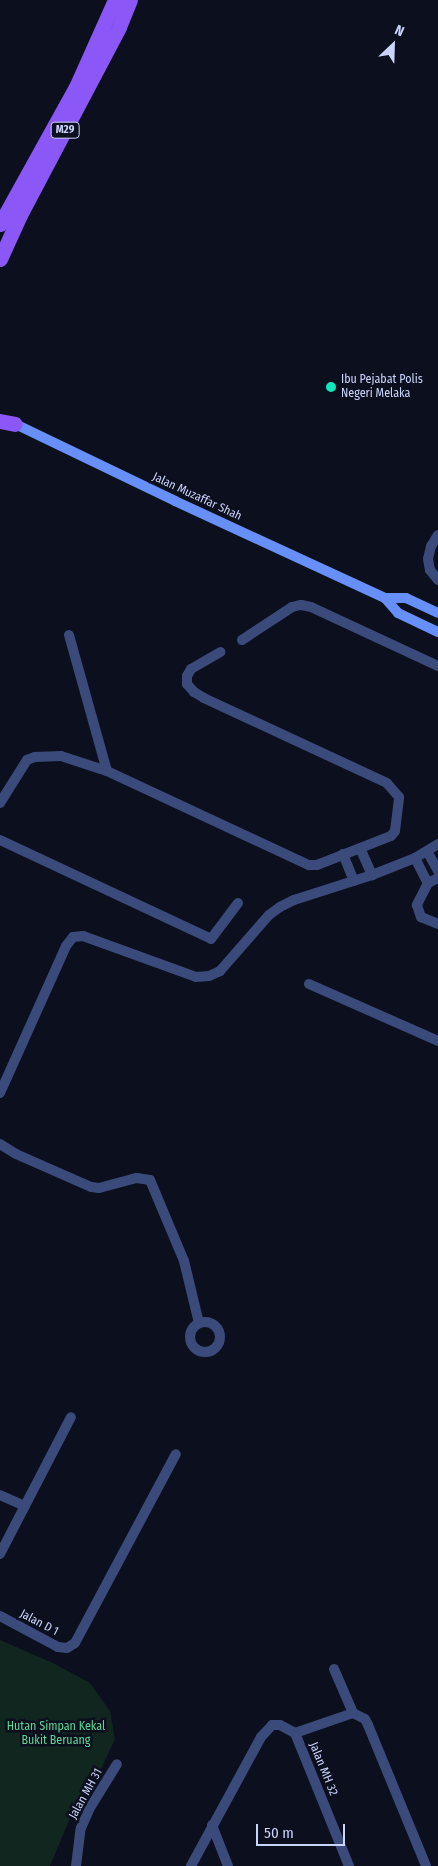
<!DOCTYPE html>
<html>
<head>
<meta charset="utf-8">
<style>
	body { margin:0 }
	#map { position:relative; width:438px; height:1866px; overflow:hidden; background:#0c0f1d; font-family:"Fira Sans Condensed",sans-serif }
	div>[style] { position:absolute }
	.green>* { inset:0; background:#10261f }
	.minor>* { height:10px; margin:-5px; padding:0 5px; transform-origin:5px; border-radius:5px; background:#3a4a7a }
	.minor>.ring { margin:-5px; padding:0; box-sizing:content-box; background:none; border:10px solid #3a4a7a; border-radius:50% }
	.secondary>* { height:10px; margin:-5px; padding:0 5px; transform-origin:5px; border-radius:5px; background:#668ff8 }
	.primary>* { height:15px; margin:-7.5px; padding:0 7.5px; transform-origin:7.5px; border-radius:7.5px; background:#8b57f7 }
	.dots>* { width:14px; height:14px; translate:-50% -50%; box-sizing:border-box; border:2px solid #0c0f1d; border-radius:50% }
	span { translate:-50% -50%; white-space:nowrap; text-align:center; line-height:1.15; -webkit-text-stroke:5px #0c0f1d; paint-order:stroke }
	.shield-label span { padding:1px 4px; background:#0c0f1d; border:1px solid; border-radius:4px; -webkit-text-stroke-width:0 }
	.shield-label { font-size:11px; color:#cbd4fd; font-weight:700 }
	.poi-label { font-size:12px; color:#cbd4fd }
	.left { translate:0 -50%; text-align:left }
	.street-label { font-size:12px; color:#cbd4fd }
	.park-label { font-size:12px; color:#5bd893 }
	.north { position:absolute; left:368px; top:20px; width:50px; height:50px; -webkit-text-stroke:4px #0c0f1d; paint-order:stroke; rotate:24deg; font-size:14px; font-weight:700; line-height:20px; text-align:center; color:#cbd4fd }
	.north::after { content:''; display:block; margin:auto; width:18px; height:22px; background:#cbd4fd; clip-path:polygon(50% 0,100% 100%,50% 72%,0 100%) }
	.scale { position:absolute; left:256px; top:1824px; width:89px; height:22px; box-sizing:border-box; border:2px solid #cbd4fd; border-top:0; padding-left:6px; font-size:15px; line-height:18px; white-space:nowrap; color:#cbd4fd; -webkit-text-stroke:4px #0c0f1d; paint-order:stroke }
</style>
</head>
<body>
<div id="map">
	<div class="green">
		<i style="clip-path:polygon(0 1640px,55px 1664px,90px 1683px,110px 1711px,115px 1739px,101px 1769px,74px 1809px,50px 1866px,0 1866px)"></i>
	</div>
	<div class="minor">
		<i style="left:438px;top:535px;width:13px;rotate:122deg"></i>
		<i style="left:431px;top:546px;width:13px;rotate:103deg"></i>
		<i style="left:428px;top:559px;width:11px;rotate:80deg"></i>
		<i style="left:430px;top:570px;width:13px;rotate:51deg"></i>
		<i style="left:69px;top:635px;width:141px;rotate:74.4deg"></i>
		<i style="left:242px;top:640px;width:60px;rotate:-33.4deg"></i>
		<i style="left:292px;top:607px;width:9px;rotate:-13deg"></i>
		<i style="left:301px;top:605px;width:10px;rotate:11deg"></i>
		<i style="left:311px;top:607px;width:140px;rotate:24.9deg"></i>
		<i style="left:0;top:803px;width:51px;rotate:-57.9deg"></i>
		<i style="left:27px;top:760px;width:9px;rotate:-21deg"></i>
		<i style="left:35px;top:757px;width:26px;rotate:-2deg"></i>
		<i style="left:61px;top:756px;width:48px;rotate:18.1deg"></i>
		<i style="left:107px;top:771px;width:223px;rotate:25deg"></i>
		<i style="left:309px;top:865px;width:8px"></i>
		<i style="left:317px;top:865px;width:79px;rotate:-21.4deg"></i>
		<i style="left:391px;top:836px;width:6px;rotate:-51deg"></i>
		<i style="left:395px;top:831px;width:34px;rotate:-83deg"></i>
		<i style="left:399px;top:797px;width:18px;rotate:-131deg"></i>
		<i style="left:387px;top:783px;width:202px;rotate:-155.1deg"></i>
		<i style="left:204px;top:698px;width:12px;rotate:-149deg"></i>
		<i style="left:194px;top:692px;width:11px;rotate:-131deg"></i>
		<i style="left:187px;top:684px;width:8px;rotate:-90deg"></i>
		<i style="left:187px;top:676px;width:8px;rotate:-60deg"></i>
		<i style="left:191px;top:669px;width:34px;rotate:-30deg"></i>
		<i style="left:0;top:840px;width:233px;rotate:25.1deg"></i>
		<i style="left:211px;top:939px;width:45px;rotate:-53.1deg"></i>
		<i style="left:360px;top:848px;width:30px;rotate:66deg"></i>
		<i style="left:427px;top:851px;width:23px;rotate:61deg"></i>
		<i style="left:343px;top:854px;width:29px;rotate:68deg"></i>
		<i style="left:415px;top:858px;width:28px;rotate:63deg"></i>
		<i style="left:438px;top:878px;width:11px;rotate:153deg"></i>
		<i style="left:428px;top:883px;width:25px;rotate:117deg"></i>
		<i style="left:417px;top:905px;width:13px;rotate:72deg"></i>
		<i style="left:421px;top:917px;width:18px;rotate:22deg"></i>
		<i style="left:309px;top:984px;width:141px;rotate:23.8deg"></i>
		<i style="left:0;top:1093px;width:161px;rotate:-65.8deg"></i>
		<i style="left:66px;top:946px;width:11px;rotate:-52deg"></i>
		<i style="left:73px;top:937px;width:10px;rotate:-6deg"></i>
		<i style="left:83px;top:936px;width:120px;rotate:19.9deg"></i>
		<i style="left:196px;top:977px;width:13px;rotate:-4deg"></i>
		<i style="left:209px;top:976px;width:12px;rotate:-24deg"></i>
		<i style="left:220px;top:971px;width:74px;rotate:-48.8deg"></i>
		<i style="left:269px;top:915px;width:14px;rotate:-36deg"></i>
		<i style="left:280px;top:907px;width:16px;rotate:-27deg"></i>
		<i style="left:294px;top:900px;width:82px;rotate:-17.8deg"></i>
		<i style="left:372px;top:875px;width:46px;rotate:-21.6deg"></i>
		<i style="left:415px;top:858px;width:27px;rotate:-31deg"></i>
		<i style="left:0;top:1144px;width:19px;rotate:32deg"></i>
		<i style="left:16px;top:1154px;width:82px;rotate:23.7deg"></i>
		<i style="left:91px;top:1187px;width:8px;rotate:7deg"></i>
		<i style="left:99px;top:1188px;width:39px;rotate:-15deg"></i>
		<i style="left:137px;top:1178px;width:13px;rotate:9deg"></i>
		<i style="left:150px;top:1180px;width:88px;rotate:67.2deg"></i>
		<i style="left:184px;top:1261px;width:64px;rotate:76.4deg"></i>
		<i class="ring" style="left:190px;top:1322px;width:20px;height:20px"></i>
		<i style="left:0;top:1495px;width:27px;rotate:24deg"></i>
		<i style="left:0;top:1554px;width:154px;rotate:-62.6deg"></i>
		<i style="left:0;top:1616px;width:66px;rotate:28.1deg"></i>
		<i style="left:58px;top:1647px;width:9px;rotate:6deg"></i>
		<i style="left:67px;top:1648px;width:9px;rotate:-32deg"></i>
		<i style="left:75px;top:1643px;width:214px;rotate:-61.9deg"></i>
		<i style="left:334px;top:1669px;width:48px;rotate:66.6deg"></i>
		<i style="left:353px;top:1713px;width:13px;rotate:27deg"></i>
		<i style="left:365px;top:1719px;width:7px;rotate:63deg"></i>
		<i style="left:368px;top:1725px;width:152px;rotate:67.6deg"></i>
		<i style="left:295px;top:1733px;width:61px;rotate:-19deg"></i>
		<i style="left:212px;top:1825px;width:44px;rotate:68.7deg"></i>
		<i style="left:76px;top:1866px;width:38px;rotate:-83deg"></i>
		<i style="left:81px;top:1828px;width:24px;rotate:-66deg"></i>
		<i style="left:91px;top:1806px;width:49px;rotate:-58.2deg"></i>
		<i style="left:191px;top:1866px;width:147px;rotate:-61.5deg"></i>
		<i style="left:261px;top:1737px;width:16px;rotate:-47deg"></i>
		<i style="left:272px;top:1725px;width:8px"></i>
		<i style="left:280px;top:1725px;width:17px;rotate:28deg"></i>
		<i style="left:295px;top:1733px;width:144px;rotate:67.9deg"></i>
	</div>
	<div class="secondary">
		<i style="left:9px;top:421px;width:184px;rotate:25.7deg"></i>
		<i style="left:175px;top:501px;width:231px;rotate:24.8deg"></i>
		<i style="left:385px;top:598px;width:21px"></i>
		<i style="left:406px;top:598px;width:35px;rotate:25deg"></i>
		<i style="left:385px;top:598px;width:20px;rotate:49deg"></i>
		<i style="left:398px;top:613px;width:44px;rotate:25.4deg"></i>
	</div>
	<div class="primary">
		<i style="left:0;top:224px;width:157px;rotate:-61deg"></i>
		<i style="left:76px;top:87px;width:95px;rotate:-65.9deg"></i>
		<i style="left:0;top:259px;width:48px;rotate:-65.6deg"></i>
		<i style="left:20px;top:215px;width:212px;rotate:-62.2deg"></i>
		<i style="left:119px;top:27px;width:29px;rotate:-68deg"></i>
		<i style="left:0;top:421px;width:15px;rotate:11deg"></i>
	</div>
	<div class="dots">
		<i style="left:331px;top:387px;background:#0be8bc"></i>
	</div>
	<div class="shield-label">
		<span style="left:65px;top:130px">M29</span>
	</div>
	<div class="poi-label">
		<span class="left" style="left:341px;top:387px">Ibu Pejabat Polis<br>Negeri Melaka</span>
	</div>
	<div class="street-label">
		<span style="left:197px;top:497px;rotate:25deg">Jalan Muzaffar Shah</span>
		<span style="left:39px;top:1623px;rotate:28deg">Jalan D 1</span>
		<span style="left:323px;top:1769px;rotate:68deg">Jalan MH 32</span>
		<span style="left:86px;top:1794px;rotate:-61deg">Jalan MH 31</span>
	</div>
	<div class="park-label">
		<span style="left:56px;top:1734px">Hutan Simpan Kekal<br>Bukit Beruang</span>
	</div>
	<div class="north">N</div>
	<div class="scale">50 m</div>
</div>
</body>
</html>
